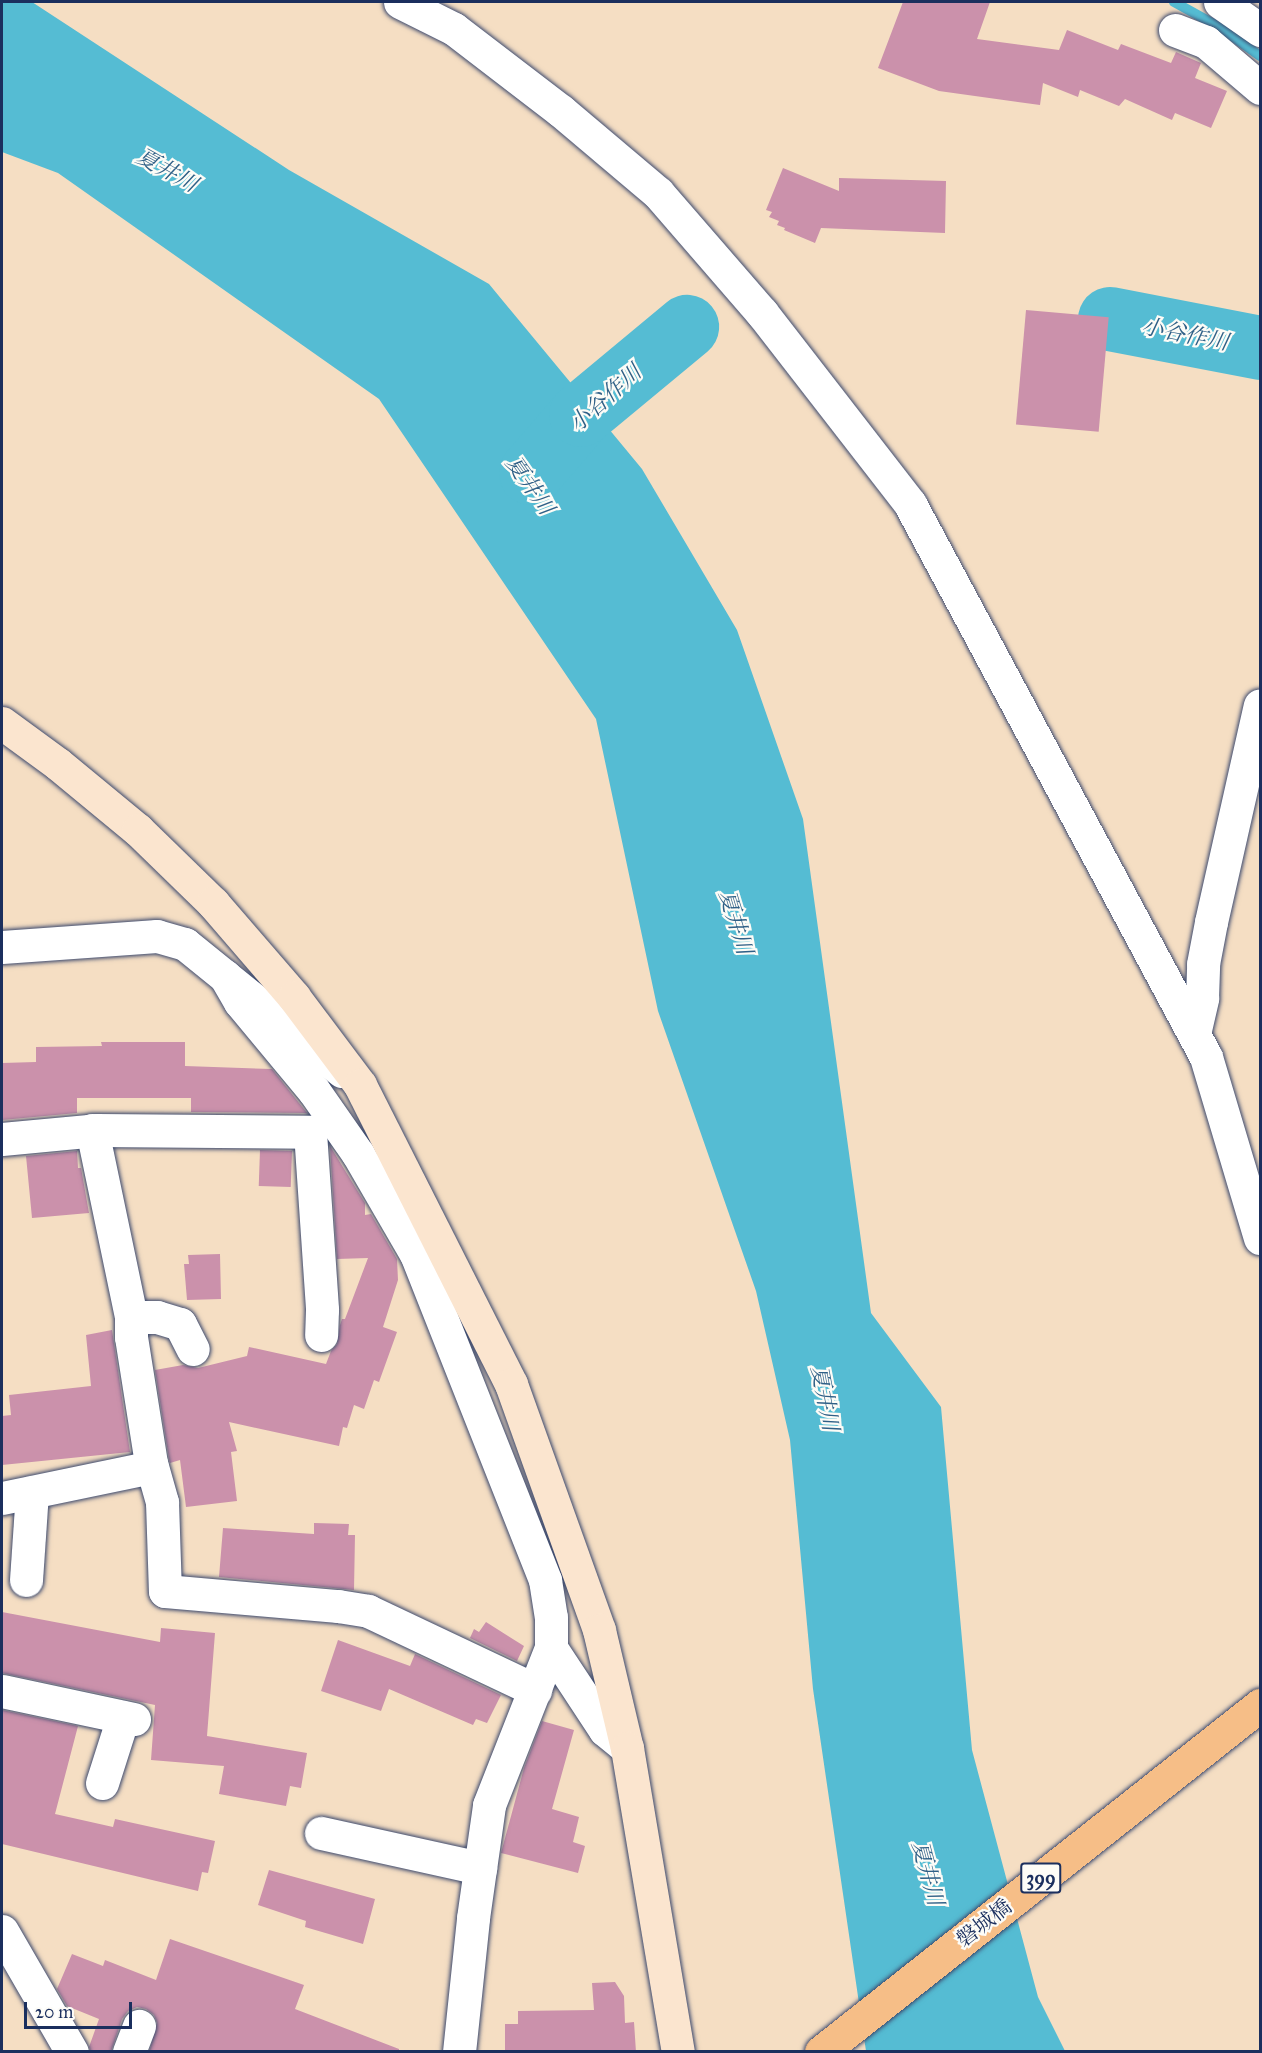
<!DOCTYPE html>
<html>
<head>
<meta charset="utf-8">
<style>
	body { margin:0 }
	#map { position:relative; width:1262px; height:2053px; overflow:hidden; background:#f5dec3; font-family:"IM FELL Great Primer","Noto Serif JP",serif }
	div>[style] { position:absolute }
	.water>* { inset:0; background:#55bcd3 }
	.stream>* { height:10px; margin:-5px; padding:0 5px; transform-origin:5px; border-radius:5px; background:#55bcd3 }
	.river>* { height:64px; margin:-32px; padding:0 32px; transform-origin:32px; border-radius:32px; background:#55bcd3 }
	.building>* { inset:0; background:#cb91ab; transform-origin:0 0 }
	.roads { filter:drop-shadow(0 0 2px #3c496d) drop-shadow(0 0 2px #3c496d) }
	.street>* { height:33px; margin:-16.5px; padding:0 16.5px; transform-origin:16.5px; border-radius:16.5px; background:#fff }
	.secondary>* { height:33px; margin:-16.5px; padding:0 16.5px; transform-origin:16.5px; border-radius:16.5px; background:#fbe5cf }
	.highway>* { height:33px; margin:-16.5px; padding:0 16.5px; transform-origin:16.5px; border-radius:16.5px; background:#f6be87 }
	span { translate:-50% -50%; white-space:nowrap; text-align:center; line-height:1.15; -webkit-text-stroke:4.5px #fdfcf7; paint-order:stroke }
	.shield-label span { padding:2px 4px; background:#fdfcf7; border:2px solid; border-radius:4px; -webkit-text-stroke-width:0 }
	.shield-label { font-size:20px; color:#1b2f5e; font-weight:700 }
	.street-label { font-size:21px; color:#1b2f5e }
	.water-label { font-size:22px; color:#2f6087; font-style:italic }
	.frame { position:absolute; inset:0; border:3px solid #1b2f5e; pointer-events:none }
	.scale { position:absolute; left:24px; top:2002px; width:108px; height:27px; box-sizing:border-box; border:3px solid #1b2f5e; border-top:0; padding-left:8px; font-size:18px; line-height:21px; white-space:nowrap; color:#1b2f5e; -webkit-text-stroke:4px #fdfcf7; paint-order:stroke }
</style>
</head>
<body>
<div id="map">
	<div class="water">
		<i style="clip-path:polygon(2px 2px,32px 2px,289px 170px,489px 284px,642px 469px,737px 630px,803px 819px,871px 1313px,941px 1407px,972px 1750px,1038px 1997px,1065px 2051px,866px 2051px,813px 1689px,790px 1440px,756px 1291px,658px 1011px,596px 719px,379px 399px,58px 173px,2px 152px)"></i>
	</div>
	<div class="stream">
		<i style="left:1174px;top:2px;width:54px;rotate:29deg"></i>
		<i style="left:1221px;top:28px;width:48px;rotate:35.7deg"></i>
	</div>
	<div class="river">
		<i style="left:1110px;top:319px;width:153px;rotate:10.9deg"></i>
		<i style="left:531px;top:473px;width:77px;rotate:-49.2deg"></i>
		<i style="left:581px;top:415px;width:138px;rotate:-39.7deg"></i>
	</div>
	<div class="building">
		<i style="clip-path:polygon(903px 2px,990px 2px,977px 39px,1059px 50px,1067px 30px,1118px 50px,1121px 44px,1171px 63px,1176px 52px,1201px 63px,1195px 78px,1227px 91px,1211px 128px,1175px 113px,1172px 120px,1125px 99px,1119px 106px,1080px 90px,1078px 97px,1043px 83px,1040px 105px,939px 91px,878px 68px)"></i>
		<i style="clip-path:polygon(783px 168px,839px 191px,839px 178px,946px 181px,945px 233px,821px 228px,815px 243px,784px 230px,785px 228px,777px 225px,779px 221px,769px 217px,772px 212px,766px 210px)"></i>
		<i style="left:1026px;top:310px;width:83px;height:115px;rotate:5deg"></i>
		<i style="clip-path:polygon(101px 1042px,185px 1042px,185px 1066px,272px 1069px,307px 1113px,191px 1112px,191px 1098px,77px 1098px,77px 1113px,2px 1120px,2px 1063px,36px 1062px,36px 1047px,102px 1046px)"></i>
		<i style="clip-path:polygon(330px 1146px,365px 1203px,365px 1215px,371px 1214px,397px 1259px,398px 1280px,383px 1327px,397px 1332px,379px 1382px,374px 1380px,364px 1409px,354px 1405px,347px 1428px,343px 1427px,339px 1446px,229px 1422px,237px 1451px,231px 1452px,237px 1501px,186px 1507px,180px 1460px,170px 1463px,169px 1459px,155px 1370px,183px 1365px,198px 1368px,247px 1356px,249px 1347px,326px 1364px,331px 1351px,337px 1344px,340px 1325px,342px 1319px,345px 1319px,368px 1258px,337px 1259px)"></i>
		<i style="left:260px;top:1150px;width:32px;height:36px;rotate:2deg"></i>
		<i style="clip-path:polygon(77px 1151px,78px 1168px,81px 1168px,89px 1213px,32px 1218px,26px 1156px)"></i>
		<i style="clip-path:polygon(220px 1254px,221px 1299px,187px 1300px,184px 1264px,189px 1264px,188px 1255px)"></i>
		<i style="clip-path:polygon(112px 1330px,130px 1452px,2px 1465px,2px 1416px,11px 1415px,9px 1395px,91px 1386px,86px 1335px)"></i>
		<i style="clip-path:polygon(314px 1523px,349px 1524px,348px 1535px,355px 1535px,354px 1590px,219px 1577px,223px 1528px,314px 1534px)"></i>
		<i style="clip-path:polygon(2px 1612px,160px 1642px,161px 1628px,215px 1633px,207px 1736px,307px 1753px,301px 1788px,290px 1786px,286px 1806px,219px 1794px,224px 1766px,151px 1760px,155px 1705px,2px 1673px)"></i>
		<i style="clip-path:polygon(486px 1622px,524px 1646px,517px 1661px,470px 1638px,474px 1629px,479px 1632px)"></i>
		<i style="clip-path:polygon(338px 1640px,410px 1666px,415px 1654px,501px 1695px,487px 1723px,476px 1719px,473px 1725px,389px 1689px,381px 1711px,321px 1691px)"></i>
		<i style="clip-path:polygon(2px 1710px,78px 1726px,55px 1814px,113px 1827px,115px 1819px,215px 1841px,208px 1873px,202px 1872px,198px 1891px,2px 1844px)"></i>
		<i style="clip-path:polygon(542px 1721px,574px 1730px,552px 1809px,579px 1817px,573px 1842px,585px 1846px,578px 1873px,501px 1853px,524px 1768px)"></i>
		<i style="clip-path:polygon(269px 1870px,375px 1899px,363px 1944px,305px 1927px,306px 1921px,258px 1905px)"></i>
		<i style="clip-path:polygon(170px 1939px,304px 1985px,295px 2009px,399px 2049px,399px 2052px,149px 2052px,157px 2023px,154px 2015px,146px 2009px,137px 2007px,128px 2011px,122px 2019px,111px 2052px,91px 2052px,89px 2047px,99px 2019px,67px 2006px,57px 1989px,72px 1954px,103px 1966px,105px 1960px,156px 1980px)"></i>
		<i style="clip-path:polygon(615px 1982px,624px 1996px,625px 2023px,634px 2022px,636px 2052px,505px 2052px,505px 2024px,518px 2024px,518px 2011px,594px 2010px,592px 1983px)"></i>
	</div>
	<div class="roads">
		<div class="street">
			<i style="left:400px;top:2px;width:60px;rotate:26.6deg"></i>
			<i style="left:454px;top:29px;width:135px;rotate:37.5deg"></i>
			<i style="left:561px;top:111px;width:127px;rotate:40.2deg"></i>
			<i style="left:658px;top:193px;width:159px;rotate:49.1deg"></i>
			<i style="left:762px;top:313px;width:242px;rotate:52.2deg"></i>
			<i style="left:910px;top:504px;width:627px;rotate:61.84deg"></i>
			<i style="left:1206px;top:1057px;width:189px;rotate:73.4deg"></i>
			<i style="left:1220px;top:2px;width:49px;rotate:35deg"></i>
			<i style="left:1175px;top:30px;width:33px;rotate:21deg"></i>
			<i style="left:1206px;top:42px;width:71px;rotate:40.4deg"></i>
			<i style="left:2px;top:947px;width:155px;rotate:-4.1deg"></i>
			<i style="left:157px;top:936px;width:29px;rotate:16deg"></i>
			<i style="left:185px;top:944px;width:202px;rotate:39deg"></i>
			<i style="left:225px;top:976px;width:30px;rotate:60deg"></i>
			<i style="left:240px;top:1002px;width:116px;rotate:50.3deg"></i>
			<i style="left:314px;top:1091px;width:77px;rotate:55.1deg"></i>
			<i style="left:358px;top:1154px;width:116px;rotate:59.9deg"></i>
			<i style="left:416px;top:1254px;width:351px;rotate:68.4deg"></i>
			<i style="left:545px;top:1580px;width:37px;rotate:81deg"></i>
			<i style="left:551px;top:1617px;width:31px;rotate:90deg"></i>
			<i style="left:1194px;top:1034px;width:37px;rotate:-77deg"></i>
			<i style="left:1202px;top:998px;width:34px;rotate:-88deg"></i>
			<i style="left:1203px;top:964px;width:43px;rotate:-79.2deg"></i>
			<i style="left:1211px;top:922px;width:222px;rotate:-77.3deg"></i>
			<i style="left:92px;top:1130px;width:191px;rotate:78.2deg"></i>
			<i style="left:131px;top:1317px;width:20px;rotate:90deg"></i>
			<i style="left:131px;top:1337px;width:128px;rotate:81deg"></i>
			<i style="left:151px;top:1463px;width:41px;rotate:74.2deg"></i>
			<i style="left:162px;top:1502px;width:89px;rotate:88.1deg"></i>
			<i style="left:165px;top:1591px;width:174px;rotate:5deg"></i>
			<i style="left:338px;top:1606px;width:30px;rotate:9deg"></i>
			<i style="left:368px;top:1611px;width:185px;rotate:25.3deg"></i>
			<i style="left:2px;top:1139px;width:95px;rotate:-5.4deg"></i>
			<i style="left:97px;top:1130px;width:213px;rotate:0.5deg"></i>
			<i style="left:310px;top:1132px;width:178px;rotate:86.1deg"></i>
			<i style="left:322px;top:1310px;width:25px;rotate:92deg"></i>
			<i style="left:131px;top:1317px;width:26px"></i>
			<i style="left:157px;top:1317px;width:24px;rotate:17deg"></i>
			<i style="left:180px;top:1324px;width:28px;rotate:63deg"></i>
			<i style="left:2px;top:1498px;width:153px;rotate:-11.7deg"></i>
			<i style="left:26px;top:1580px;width:88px;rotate:-86.1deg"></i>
			<i style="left:2px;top:1691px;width:135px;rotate:12deg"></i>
			<i style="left:102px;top:1783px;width:69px;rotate:-72.3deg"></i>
			<i style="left:321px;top:1833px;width:163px;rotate:12.4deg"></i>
			<i style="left:2px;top:1931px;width:140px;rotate:60deg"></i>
			<i style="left:129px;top:2052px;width:28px;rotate:-69deg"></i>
			<i style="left:459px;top:2052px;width:135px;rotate:-84deg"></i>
			<i style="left:473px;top:1918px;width:114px;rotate:-81.9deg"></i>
			<i style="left:489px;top:1805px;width:169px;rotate:-68.5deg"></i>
			<i style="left:551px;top:1648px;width:98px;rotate:56.6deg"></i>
			<i style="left:605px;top:1730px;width:28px;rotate:39deg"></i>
		</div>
		<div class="secondary">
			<i style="left:2px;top:723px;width:69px;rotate:36.2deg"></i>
			<i style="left:58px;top:764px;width:104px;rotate:39.5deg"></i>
			<i style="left:138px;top:830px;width:105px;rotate:44.2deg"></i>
			<i style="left:213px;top:903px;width:124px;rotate:49.2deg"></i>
			<i style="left:294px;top:997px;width:110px;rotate:53.1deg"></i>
			<i style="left:360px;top:1085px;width:335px;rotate:63.2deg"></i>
			<i style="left:511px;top:1384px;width:261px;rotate:70.3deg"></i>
			<i style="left:599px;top:1630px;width:121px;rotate:76.7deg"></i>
			<i style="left:627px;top:1748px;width:308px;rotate:80.5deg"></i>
		</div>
		<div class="highway">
			<i style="left:821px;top:2052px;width:560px;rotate:-38.32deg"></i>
		</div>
	</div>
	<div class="shield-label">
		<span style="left:1041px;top:1878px">399</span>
	</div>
	<div class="street-label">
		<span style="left:984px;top:1923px;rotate:-38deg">磐城橋</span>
	</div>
	<div class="water-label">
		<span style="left:167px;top:170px;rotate:29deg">夏井川</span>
		<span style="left:1185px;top:334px;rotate:11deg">小谷作川</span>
		<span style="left:605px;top:398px;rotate:-42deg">小谷作川</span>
		<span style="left:530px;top:485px;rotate:55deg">夏井川</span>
		<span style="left:736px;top:922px;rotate:73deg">夏井川</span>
		<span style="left:825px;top:1398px;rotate:79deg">夏井川</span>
		<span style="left:928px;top:1873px;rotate:75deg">夏井川</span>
	</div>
	<div class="frame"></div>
	<div class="scale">20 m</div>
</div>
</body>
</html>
